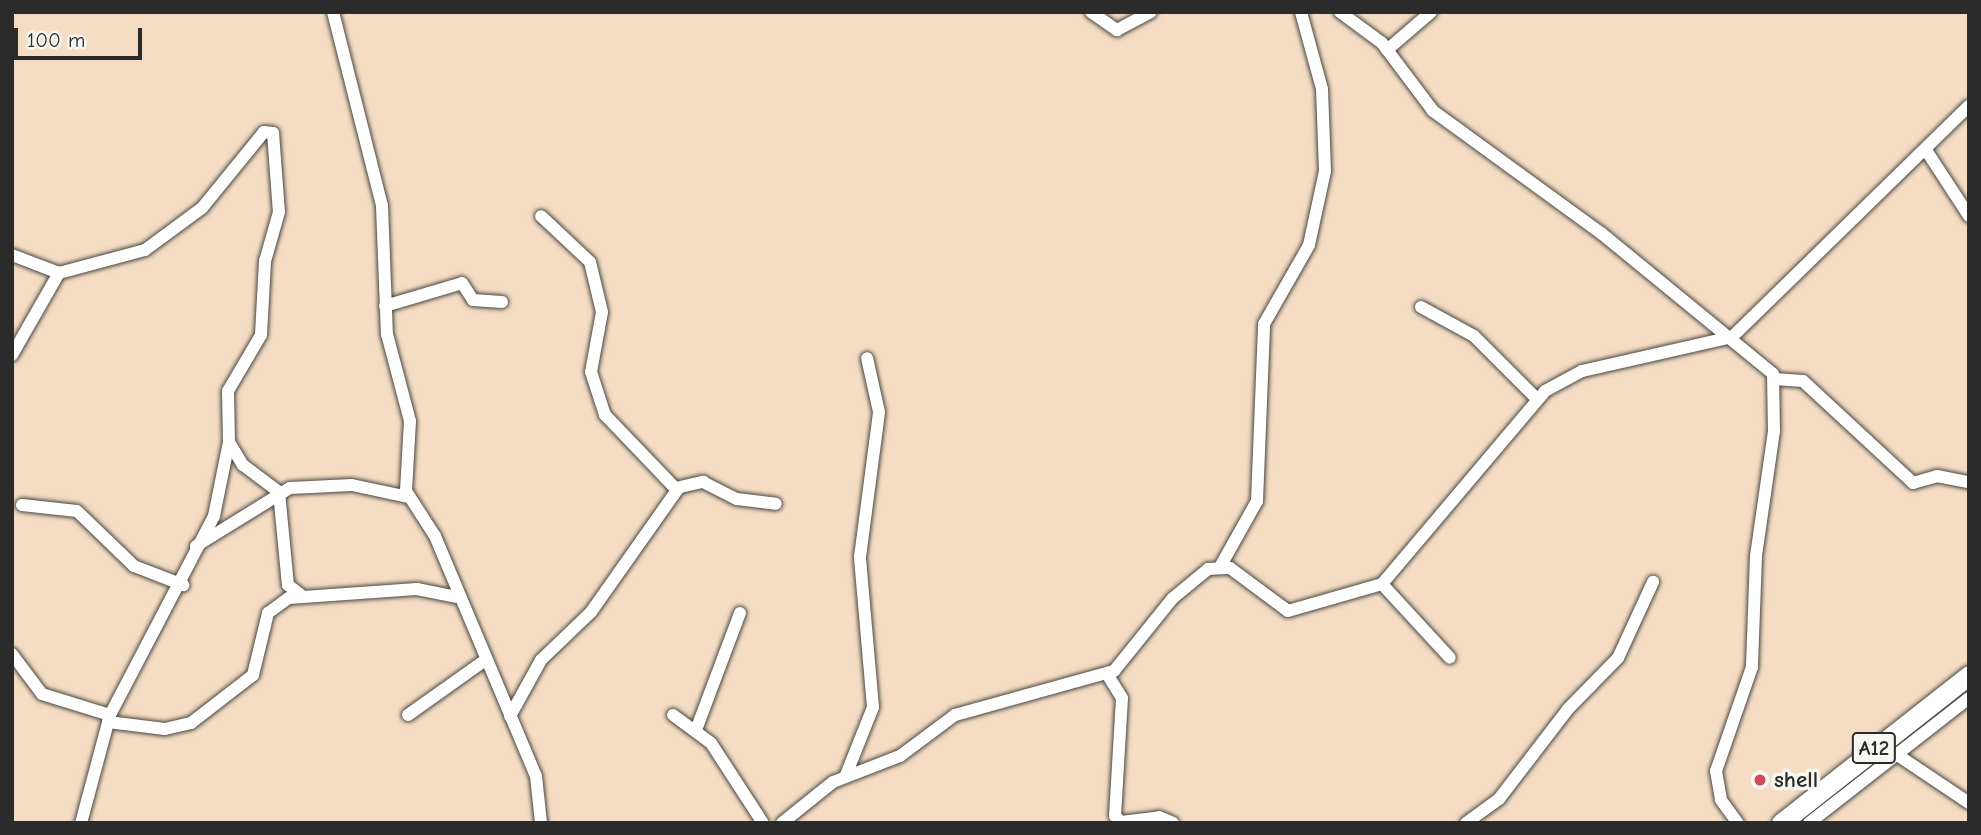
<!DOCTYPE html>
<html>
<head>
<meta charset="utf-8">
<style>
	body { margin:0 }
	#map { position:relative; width:1981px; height:835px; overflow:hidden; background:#f4ddc3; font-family:"Comic Neue",sans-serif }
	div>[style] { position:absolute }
	.roads { filter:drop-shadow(0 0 2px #494642) drop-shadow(0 0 2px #494642) }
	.minor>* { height:12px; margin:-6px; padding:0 6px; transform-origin:6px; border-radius:6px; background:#fff }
	.highway>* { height:19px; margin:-9.5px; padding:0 9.5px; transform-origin:9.5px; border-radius:9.5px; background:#fff }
	.dots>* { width:19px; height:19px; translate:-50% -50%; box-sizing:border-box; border:4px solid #f6f6f2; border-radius:50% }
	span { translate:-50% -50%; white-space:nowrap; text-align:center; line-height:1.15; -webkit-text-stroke:7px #f6f6f2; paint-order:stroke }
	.shield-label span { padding:2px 5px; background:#f6f6f2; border:2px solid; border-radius:5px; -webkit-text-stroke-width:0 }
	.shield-label { font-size:21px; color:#2b2b2b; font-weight:700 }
	.poi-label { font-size:23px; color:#2b2b2b; font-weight:700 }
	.left { translate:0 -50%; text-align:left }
	.frame { position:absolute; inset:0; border:14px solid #2b2b2b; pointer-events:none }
	.scale { position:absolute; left:14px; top:28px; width:128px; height:32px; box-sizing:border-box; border:4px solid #2b2b2b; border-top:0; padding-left:9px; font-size:21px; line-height:24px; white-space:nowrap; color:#2b2b2b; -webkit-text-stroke:5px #f6f6f2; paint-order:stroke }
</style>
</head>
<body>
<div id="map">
	<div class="roads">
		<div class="minor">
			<i style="left:333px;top:12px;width:200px;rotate:75.8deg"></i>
			<i style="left:382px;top:206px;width:128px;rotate:87.8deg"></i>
			<i style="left:387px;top:334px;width:90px;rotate:75.2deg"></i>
			<i style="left:410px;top:421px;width:70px;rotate:93.3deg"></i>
			<i style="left:406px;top:491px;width:54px;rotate:57.2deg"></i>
			<i style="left:435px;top:536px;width:260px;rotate:67.2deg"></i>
			<i style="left:536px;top:776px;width:47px;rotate:83.9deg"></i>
			<i style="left:1091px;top:12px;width:32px;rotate:35deg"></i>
			<i style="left:1117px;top:30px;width:38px;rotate:-28deg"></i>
			<i style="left:1340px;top:12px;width:52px;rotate:36.4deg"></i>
			<i style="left:1382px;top:43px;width:85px;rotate:53.1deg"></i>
			<i style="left:1433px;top:111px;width:208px;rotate:36deg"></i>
			<i style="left:1601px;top:233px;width:222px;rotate:39.3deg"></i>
			<i style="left:1773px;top:374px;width:57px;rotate:89deg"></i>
			<i style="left:1774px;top:431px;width:126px;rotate:98.2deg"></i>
			<i style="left:1756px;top:556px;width:111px;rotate:92.1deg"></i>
			<i style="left:1752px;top:667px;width:110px;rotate:109.1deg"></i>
			<i style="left:1716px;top:771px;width:29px;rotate:80deg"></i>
			<i style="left:1721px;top:800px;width:29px;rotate:54deg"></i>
			<i style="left:1387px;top:50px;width:58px;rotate:-40.8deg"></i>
			<i style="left:1926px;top:150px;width:79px;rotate:56.9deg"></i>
			<i style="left:12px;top:255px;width:50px;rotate:21deg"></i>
			<i style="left:59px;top:273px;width:89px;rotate:-15deg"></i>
			<i style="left:145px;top:250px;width:71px;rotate:-36.4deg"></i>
			<i style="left:202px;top:208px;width:98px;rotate:-50.8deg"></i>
			<i style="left:264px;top:132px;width:9px;rotate:6deg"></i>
			<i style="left:273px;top:133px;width:79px;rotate:85.7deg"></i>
			<i style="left:279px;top:212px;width:51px;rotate:105.9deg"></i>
			<i style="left:265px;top:261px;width:74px;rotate:93.1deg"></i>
			<i style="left:261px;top:335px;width:65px;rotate:120.5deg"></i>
			<i style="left:228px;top:391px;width:51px;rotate:88.9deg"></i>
			<i style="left:229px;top:442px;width:76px;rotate:101.5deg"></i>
			<i style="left:214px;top:516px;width:225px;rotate:117.6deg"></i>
			<i style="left:110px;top:715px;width:112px;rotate:105deg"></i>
			<i style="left:385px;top:306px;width:80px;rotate:-16.6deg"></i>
			<i style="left:462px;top:283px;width:20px;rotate:57deg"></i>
			<i style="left:473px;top:300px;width:29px;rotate:4deg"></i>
			<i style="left:1421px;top:307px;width:60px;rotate:28.7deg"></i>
			<i style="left:1474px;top:336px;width:88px;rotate:45deg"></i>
			<i style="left:12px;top:355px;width:95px;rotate:-60.2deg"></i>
			<i style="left:1774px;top:379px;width:29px;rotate:4deg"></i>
			<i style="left:1803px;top:381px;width:150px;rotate:42.8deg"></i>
			<i style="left:1913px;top:483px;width:25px;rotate:-16deg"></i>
			<i style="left:1937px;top:476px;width:33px;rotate:11deg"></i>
			<i style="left:229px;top:442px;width:27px;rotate:59deg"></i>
			<i style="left:243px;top:465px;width:45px;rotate:36.9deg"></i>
			<i style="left:279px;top:492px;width:93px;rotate:84.5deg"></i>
			<i style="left:288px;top:585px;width:16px;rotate:38deg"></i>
			<i style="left:676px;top:488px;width:28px;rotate:-13deg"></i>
			<i style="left:703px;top:482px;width:38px;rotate:27deg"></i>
			<i style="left:737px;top:499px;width:39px;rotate:7deg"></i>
			<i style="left:22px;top:505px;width:55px;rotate:6.2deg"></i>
			<i style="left:77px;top:511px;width:79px;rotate:44deg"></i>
			<i style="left:134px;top:566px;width:53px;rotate:21.2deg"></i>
			<i style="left:196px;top:546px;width:110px;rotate:-31.7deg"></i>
			<i style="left:290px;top:488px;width:62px;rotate:-2.8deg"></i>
			<i style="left:352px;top:485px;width:57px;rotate:12.1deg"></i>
			<i style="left:1220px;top:567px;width:76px;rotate:-60.7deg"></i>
			<i style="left:1257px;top:501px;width:177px;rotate:-87.7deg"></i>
			<i style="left:1264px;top:324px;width:91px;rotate:-60.3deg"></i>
			<i style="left:1309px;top:245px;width:76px;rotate:-77.8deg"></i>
			<i style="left:1325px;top:171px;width:82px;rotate:-92.1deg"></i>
			<i style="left:1322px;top:89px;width:80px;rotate:-105.3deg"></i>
			<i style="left:1382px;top:584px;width:100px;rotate:47.4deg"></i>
			<i style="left:12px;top:654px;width:50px;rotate:53.1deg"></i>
			<i style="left:42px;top:694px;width:71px;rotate:17.2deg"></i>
			<i style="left:1107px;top:674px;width:28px;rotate:58deg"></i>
			<i style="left:1122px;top:698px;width:118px;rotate:93.4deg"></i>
			<i style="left:1115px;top:816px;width:8px;rotate:45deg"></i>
			<i style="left:1121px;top:822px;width:38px;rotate:-7deg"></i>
			<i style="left:1159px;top:817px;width:15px;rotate:23deg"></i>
			<i style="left:408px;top:715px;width:93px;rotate:-35.4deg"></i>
			<i style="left:673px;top:715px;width:47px;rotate:36.4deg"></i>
			<i style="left:711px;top:743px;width:95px;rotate:57deg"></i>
			<i style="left:510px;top:716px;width:64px;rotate:-61deg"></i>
			<i style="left:541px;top:660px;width:69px;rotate:-43.8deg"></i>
			<i style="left:591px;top:612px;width:149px;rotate:-54.8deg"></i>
			<i style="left:677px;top:490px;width:104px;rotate:-133.8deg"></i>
			<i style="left:605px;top:415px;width:45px;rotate:-108deg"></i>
			<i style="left:591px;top:372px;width:61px;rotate:-79.6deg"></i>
			<i style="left:602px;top:312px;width:51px;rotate:-103.5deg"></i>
			<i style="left:590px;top:262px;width:67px;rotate:-136.8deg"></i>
			<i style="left:108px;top:722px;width:57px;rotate:7deg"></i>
			<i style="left:165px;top:729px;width:27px;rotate:-13deg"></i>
			<i style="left:191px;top:723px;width:78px;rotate:-37.7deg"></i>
			<i style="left:253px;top:675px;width:64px;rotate:-76.4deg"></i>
			<i style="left:268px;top:613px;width:26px;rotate:-36deg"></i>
			<i style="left:289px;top:598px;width:128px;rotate:-4deg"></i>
			<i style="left:417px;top:589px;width:41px;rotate:11.3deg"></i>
			<i style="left:696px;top:730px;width:125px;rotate:-69.4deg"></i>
			<i style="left:1896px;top:754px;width:88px;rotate:33.9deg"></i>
			<i style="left:846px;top:775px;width:73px;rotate:-68.3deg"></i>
			<i style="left:873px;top:707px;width:151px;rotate:-95deg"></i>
			<i style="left:860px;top:557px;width:146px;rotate:-82.5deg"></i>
			<i style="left:879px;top:412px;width:55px;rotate:-102.5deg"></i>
			<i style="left:782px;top:823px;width:65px;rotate:-38.8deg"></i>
			<i style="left:833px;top:782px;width:72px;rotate:-21.2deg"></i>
			<i style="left:900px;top:756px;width:69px;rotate:-36.7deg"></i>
			<i style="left:955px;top:715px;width:165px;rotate:-15.5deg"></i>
			<i style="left:1114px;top:671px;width:94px;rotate:-51.1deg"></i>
			<i style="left:1173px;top:598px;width:45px;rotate:-39.6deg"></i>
			<i style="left:1208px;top:569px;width:22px;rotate:-3deg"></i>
			<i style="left:1230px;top:568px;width:72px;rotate:36.6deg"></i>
			<i style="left:1288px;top:611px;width:98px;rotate:-16deg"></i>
			<i style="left:1382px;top:584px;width:253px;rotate:-49.8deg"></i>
			<i style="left:1545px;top:391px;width:42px;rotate:-28.4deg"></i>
			<i style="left:1582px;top:371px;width:154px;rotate:-12.8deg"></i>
			<i style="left:1732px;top:337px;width:331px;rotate:-44.3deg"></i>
			<i style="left:1466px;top:823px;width:41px;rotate:-36deg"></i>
			<i style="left:1499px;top:799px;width:113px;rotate:-52.5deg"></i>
			<i style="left:1568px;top:709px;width:71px;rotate:-45.6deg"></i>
			<i style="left:1618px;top:658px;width:84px;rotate:-65.3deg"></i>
			<i style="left:1809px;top:823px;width:203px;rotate:-38deg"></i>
		</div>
		<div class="highway">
			<i style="left:1781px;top:823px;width:239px;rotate:-38.2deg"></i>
		</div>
	</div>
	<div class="dots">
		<i style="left:1760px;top:780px;background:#d1495b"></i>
	</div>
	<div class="shield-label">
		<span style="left:1874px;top:748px">A12</span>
	</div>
	<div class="poi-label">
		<span class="left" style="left:1774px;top:780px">shell</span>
	</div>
	<div class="frame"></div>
	<div class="scale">100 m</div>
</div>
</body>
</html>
